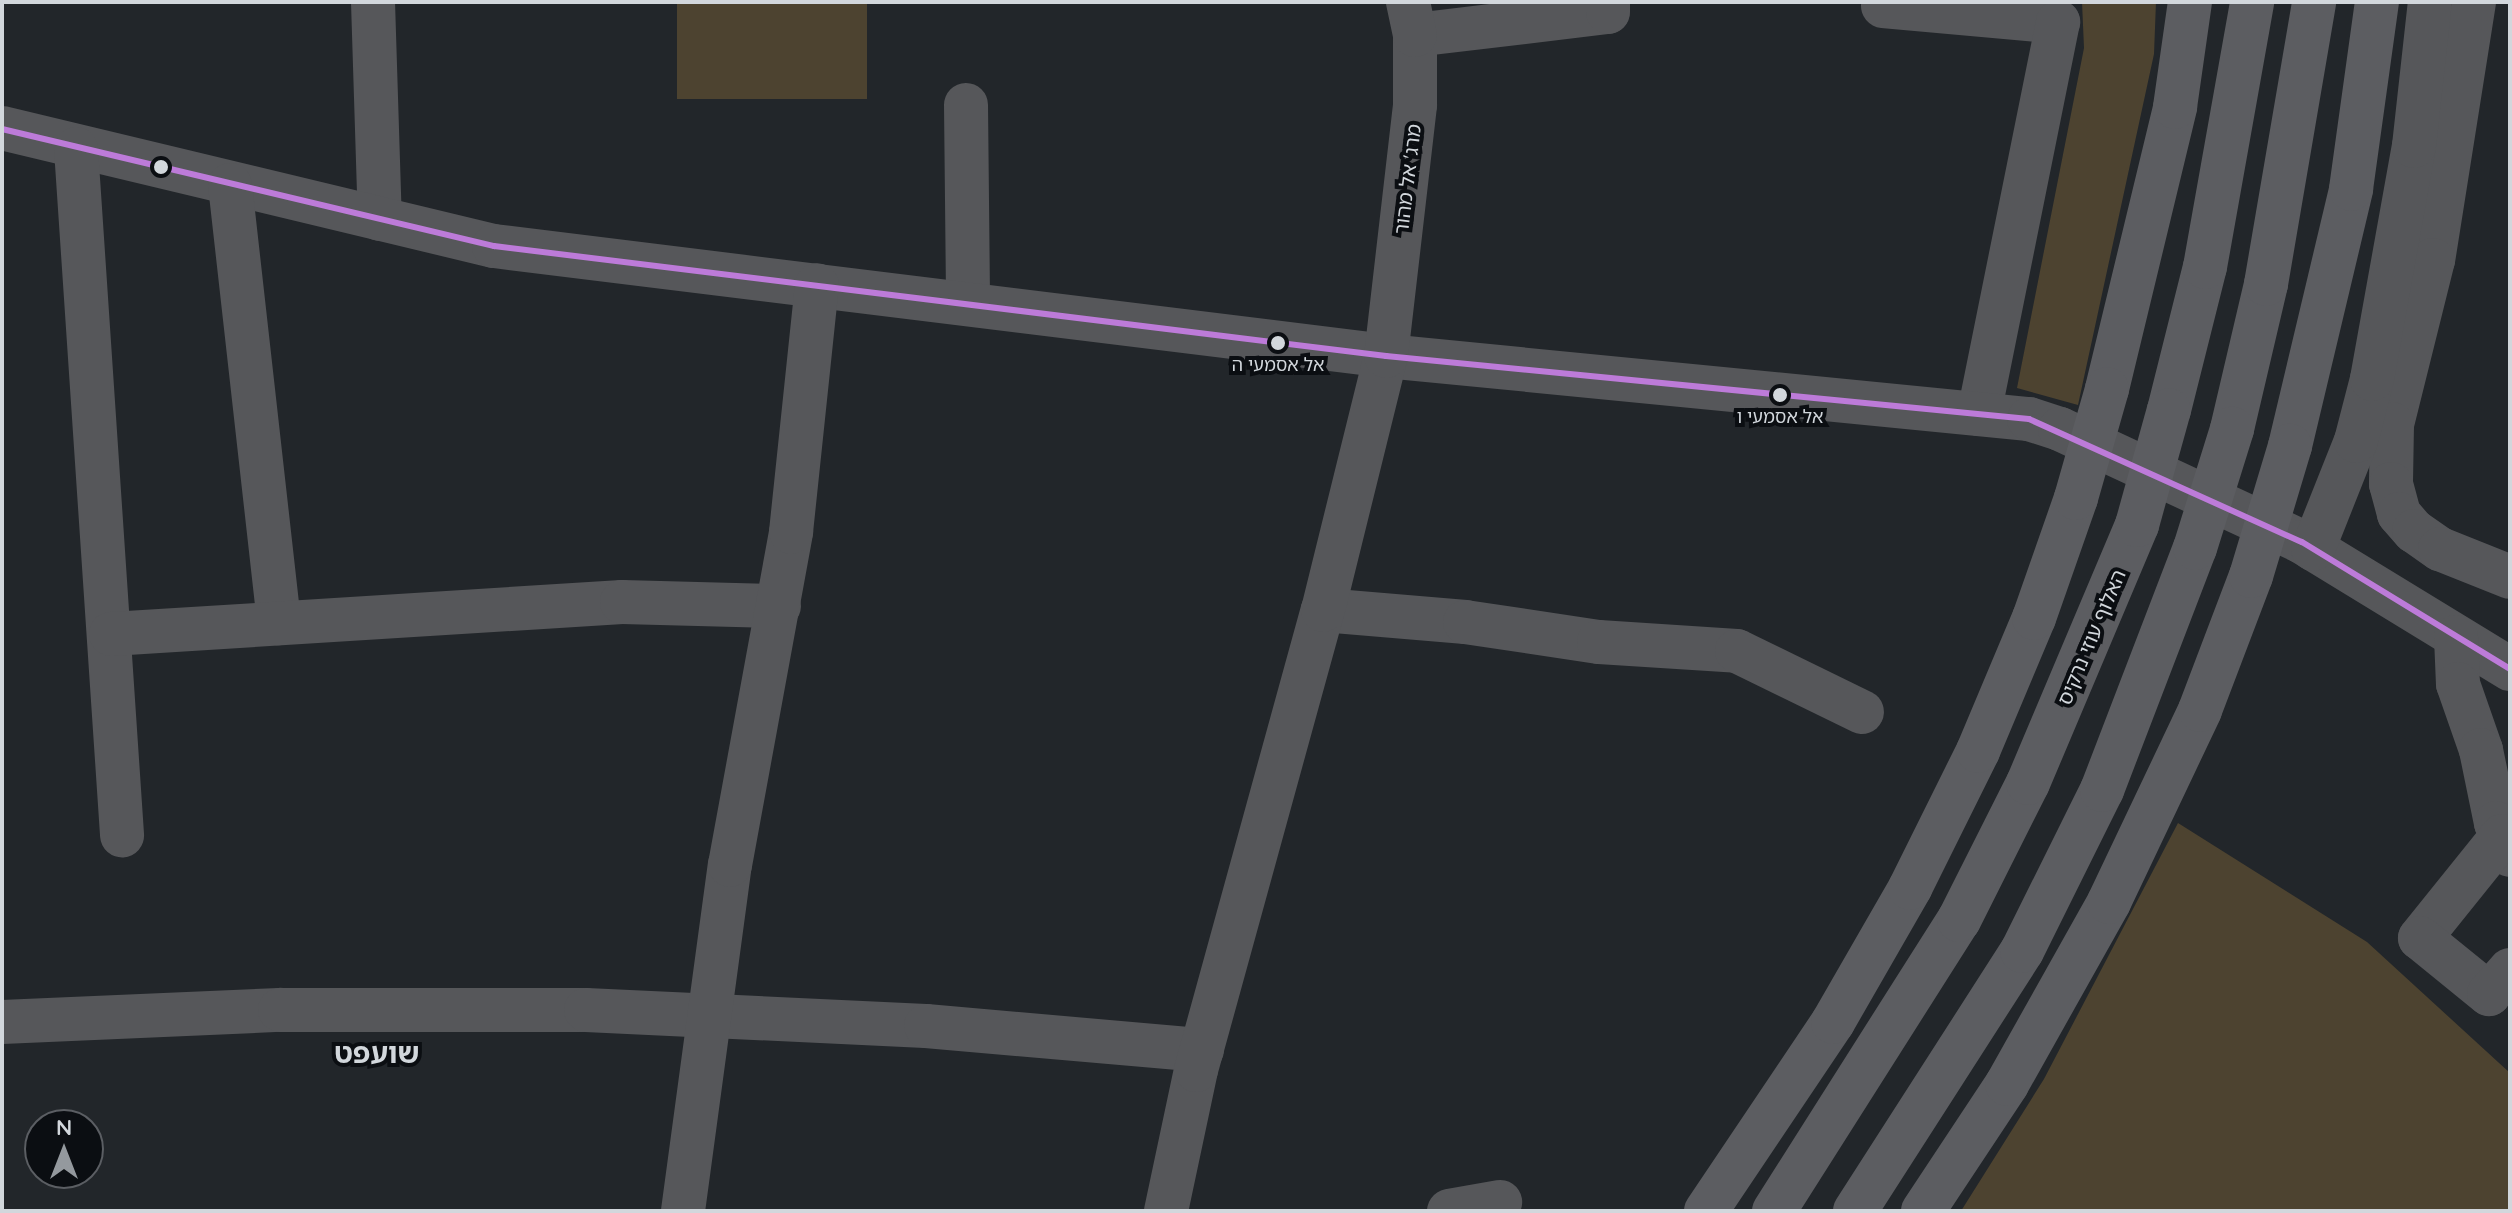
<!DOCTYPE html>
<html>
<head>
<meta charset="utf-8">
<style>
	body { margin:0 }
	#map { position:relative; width:2512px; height:1213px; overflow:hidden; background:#22262a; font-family:Quicksand,"Noto Sans Hebrew",sans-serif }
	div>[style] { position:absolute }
	.green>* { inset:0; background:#4d4330; transform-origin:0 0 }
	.minor>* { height:44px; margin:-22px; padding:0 22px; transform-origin:22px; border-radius:22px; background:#56575a }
	.highway>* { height:44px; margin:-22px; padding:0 22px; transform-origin:22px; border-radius:22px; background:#5c5d61 }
	.highway-bridge>* { height:44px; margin:-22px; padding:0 22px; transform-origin:22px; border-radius:22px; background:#5c5d61 }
	.bus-1>* { height:6px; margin:-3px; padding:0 3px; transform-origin:3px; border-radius:3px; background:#bd7bd9 }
	.dots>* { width:22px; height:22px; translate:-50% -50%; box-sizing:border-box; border:4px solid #0b0e12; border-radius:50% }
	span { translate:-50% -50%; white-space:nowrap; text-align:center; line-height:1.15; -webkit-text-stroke:8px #0b0e12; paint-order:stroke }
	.bus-label { font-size:18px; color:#d2d7dc }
	.street-label { font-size:20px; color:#d2d7dc }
	.district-label { font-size:28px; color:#d2d7dc; font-weight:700 }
	.frame { position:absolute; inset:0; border:4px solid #d2d7dc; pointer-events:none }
	.north { position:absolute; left:24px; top:1109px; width:80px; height:80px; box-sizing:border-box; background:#0b0e12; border:2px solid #5b5e63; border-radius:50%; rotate:0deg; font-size:22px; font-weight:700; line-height:32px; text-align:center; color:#d2d7dc }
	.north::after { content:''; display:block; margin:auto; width:28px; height:36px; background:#94999e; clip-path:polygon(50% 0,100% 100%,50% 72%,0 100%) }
</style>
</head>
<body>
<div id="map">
	<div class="green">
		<i style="left:677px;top:2px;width:190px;height:97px"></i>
		<i style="clip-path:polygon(2082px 2px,2156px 2px,2154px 54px,2078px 405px,2017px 388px,2084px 48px)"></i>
		<i style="clip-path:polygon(2178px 823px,2367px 942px,2510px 1073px,2510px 1211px,1961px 1211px,2044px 1079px)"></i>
	</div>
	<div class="minor">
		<i style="left:373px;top:2px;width:217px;rotate:88.2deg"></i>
		<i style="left:2474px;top:2px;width:261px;rotate:99deg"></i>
		<i style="left:2433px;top:260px;width:169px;rotate:104deg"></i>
		<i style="left:2392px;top:424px;width:60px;rotate:91deg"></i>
		<i style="left:2391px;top:484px;width:31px;rotate:75deg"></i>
		<i style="left:2399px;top:514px;width:23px;rotate:49deg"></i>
		<i style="left:2414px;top:531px;width:32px;rotate:35deg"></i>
		<i style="left:2440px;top:549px;width:75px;rotate:21.8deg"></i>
		<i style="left:1883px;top:6px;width:176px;rotate:5.2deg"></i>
		<i style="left:2058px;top:22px;width:400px;rotate:101.4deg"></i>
		<i style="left:1415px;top:35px;width:194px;rotate:-6.8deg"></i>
		<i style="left:1608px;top:12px;width:10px;rotate:-90deg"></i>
		<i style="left:966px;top:105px;width:198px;rotate:89.4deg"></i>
		<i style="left:2px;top:128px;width:506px;rotate:13.49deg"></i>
		<i style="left:494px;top:246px;width:899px;rotate:7.03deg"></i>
		<i style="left:1386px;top:356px;width:646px;rotate:5.6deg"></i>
		<i style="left:2029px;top:419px;width:33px;rotate:18deg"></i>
		<i style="left:2060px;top:429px;width:267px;rotate:25deg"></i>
		<i style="left:2302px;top:542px;width:244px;rotate:31.4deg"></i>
		<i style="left:76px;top:149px;width:688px;rotate:86.16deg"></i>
		<i style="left:230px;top:185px;width:441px;rotate:83.6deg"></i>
		<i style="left:2313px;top:549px;width:116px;rotate:-68.3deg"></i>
		<i style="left:2356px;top:441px;width:64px;rotate:-75.5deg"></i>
		<i style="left:2372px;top:379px;width:237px;rotate:-79.8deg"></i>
		<i style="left:2414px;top:146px;width:145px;rotate:-83.7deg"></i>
		<i style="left:1323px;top:610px;width:143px;rotate:4.8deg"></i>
		<i style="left:1465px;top:622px;width:135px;rotate:8.5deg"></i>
		<i style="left:1599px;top:642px;width:138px;rotate:3.7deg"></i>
		<i style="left:1737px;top:651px;width:139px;rotate:26deg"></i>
		<i style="left:111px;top:634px;width:512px;rotate:-3.58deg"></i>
		<i style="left:622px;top:602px;width:157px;rotate:1.5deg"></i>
		<i style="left:2456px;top:637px;width:47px;rotate:87.6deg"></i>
		<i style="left:2458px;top:684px;width:70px;rotate:70.8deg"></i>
		<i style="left:2481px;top:750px;width:75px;rotate:78.4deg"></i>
		<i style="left:2496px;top:823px;width:35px;rotate:66deg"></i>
		<i style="left:2502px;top:836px;width:131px;rotate:128.8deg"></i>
		<i style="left:2420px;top:938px;width:89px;rotate:39.1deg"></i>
		<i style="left:2489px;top:994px;width:32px;rotate:-49deg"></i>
		<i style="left:2px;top:1022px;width:278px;rotate:-2.5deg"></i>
		<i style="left:280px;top:1010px;width:306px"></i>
		<i style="left:586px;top:1010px;width:340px;rotate:2.7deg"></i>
		<i style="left:926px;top:1026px;width:277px;rotate:5deg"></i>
		<i style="left:683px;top:1211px;width:349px;rotate:-82.3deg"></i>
		<i style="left:730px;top:865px;width:339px;rotate:-79.6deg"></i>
		<i style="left:791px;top:532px;width:248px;rotate:-84deg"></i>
		<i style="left:1166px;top:1211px;width:144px;rotate:-78deg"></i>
		<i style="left:1196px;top:1070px;width:477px;rotate:-74.6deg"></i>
		<i style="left:1323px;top:610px;width:262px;rotate:-76.1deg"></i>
		<i style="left:1386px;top:356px;width:253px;rotate:-83.4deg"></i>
		<i style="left:1415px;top:105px;width:70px;rotate:-90deg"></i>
		<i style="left:1415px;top:35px;width:34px;rotate:-102deg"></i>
		<i style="left:1449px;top:1211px;width:52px;rotate:-10deg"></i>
	</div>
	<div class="highway">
		<i style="left:2107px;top:389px;width:290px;rotate:-76.4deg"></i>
		<i style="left:2175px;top:107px;width:106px;rotate:-81.9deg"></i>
		<i style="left:2169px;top:410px;width:147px;rotate:-75.9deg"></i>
		<i style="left:2205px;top:267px;width:269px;rotate:-79.9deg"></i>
		<i style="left:2232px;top:429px;width:149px;rotate:-76.8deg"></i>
		<i style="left:2266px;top:284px;width:286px;rotate:-80.3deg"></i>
		<i style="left:2290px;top:446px;width:264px;rotate:-76.6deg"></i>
		<i style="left:2351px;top:189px;width:189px;rotate:-82.1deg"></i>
		<i style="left:1706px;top:1211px;width:228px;rotate:-56.1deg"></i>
		<i style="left:1833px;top:1022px;width:155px;rotate:-60.1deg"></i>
		<i style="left:1910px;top:888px;width:153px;rotate:-63.6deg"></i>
		<i style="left:1978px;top:751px;width:144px;rotate:-67.2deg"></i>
		<i style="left:2034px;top:618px;width:127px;rotate:-70.7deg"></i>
		<i style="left:1774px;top:1211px;width:345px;rotate:-57.6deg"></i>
		<i style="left:1959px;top:920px;width:153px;rotate:-63.3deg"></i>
		<i style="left:2028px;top:783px;width:280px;rotate:-67.1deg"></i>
		<i style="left:1855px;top:1211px;width:309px;rotate:-57.3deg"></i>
		<i style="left:2022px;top:951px;width:180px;rotate:-63.6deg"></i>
		<i style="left:2102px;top:790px;width:259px;rotate:-69deg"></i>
		<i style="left:1923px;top:1211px;width:152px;rotate:-56.5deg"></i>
		<i style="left:2007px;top:1084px;width:209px;rotate:-60.7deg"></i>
		<i style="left:2109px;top:902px;width:212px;rotate:-64.6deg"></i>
		<i style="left:2200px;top:710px;width:143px;rotate:-69.2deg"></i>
	</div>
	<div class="highway-bridge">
		<i style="left:2076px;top:498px;width:113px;rotate:-74.1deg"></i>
		<i style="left:2137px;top:525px;width:119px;rotate:-74.5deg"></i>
		<i style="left:2195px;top:548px;width:125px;rotate:-72.7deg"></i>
		<i style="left:2251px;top:576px;width:136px;rotate:-73.3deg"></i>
	</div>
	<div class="bus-1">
		<i style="left:2px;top:129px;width:506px;rotate:13.38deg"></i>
		<i style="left:494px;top:246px;width:899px;rotate:7.03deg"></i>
		<i style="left:1386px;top:356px;width:646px;rotate:5.6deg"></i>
		<i style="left:2029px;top:419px;width:299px;rotate:24.3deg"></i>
		<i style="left:2302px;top:542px;width:244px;rotate:31.4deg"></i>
	</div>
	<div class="dots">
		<i style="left:161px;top:167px;background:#d2d7dc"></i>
		<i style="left:1278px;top:343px;background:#d2d7dc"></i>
		<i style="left:1780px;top:395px;background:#d2d7dc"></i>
	</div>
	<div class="bus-label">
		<span style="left:1278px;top:365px">אל אסמעי ה</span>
		<span style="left:1780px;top:417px">אל אסמעי ו</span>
	</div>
	<div class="street-label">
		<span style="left:1407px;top:179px;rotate:-83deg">מרג' אל מהור</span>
		<span style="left:2091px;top:637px;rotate:-67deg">האלוף עוזי נרקיס</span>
	</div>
	<div class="district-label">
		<span style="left:377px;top:1053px">שועפט</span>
	</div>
	<div class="frame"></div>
	<div class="north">N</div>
</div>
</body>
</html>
